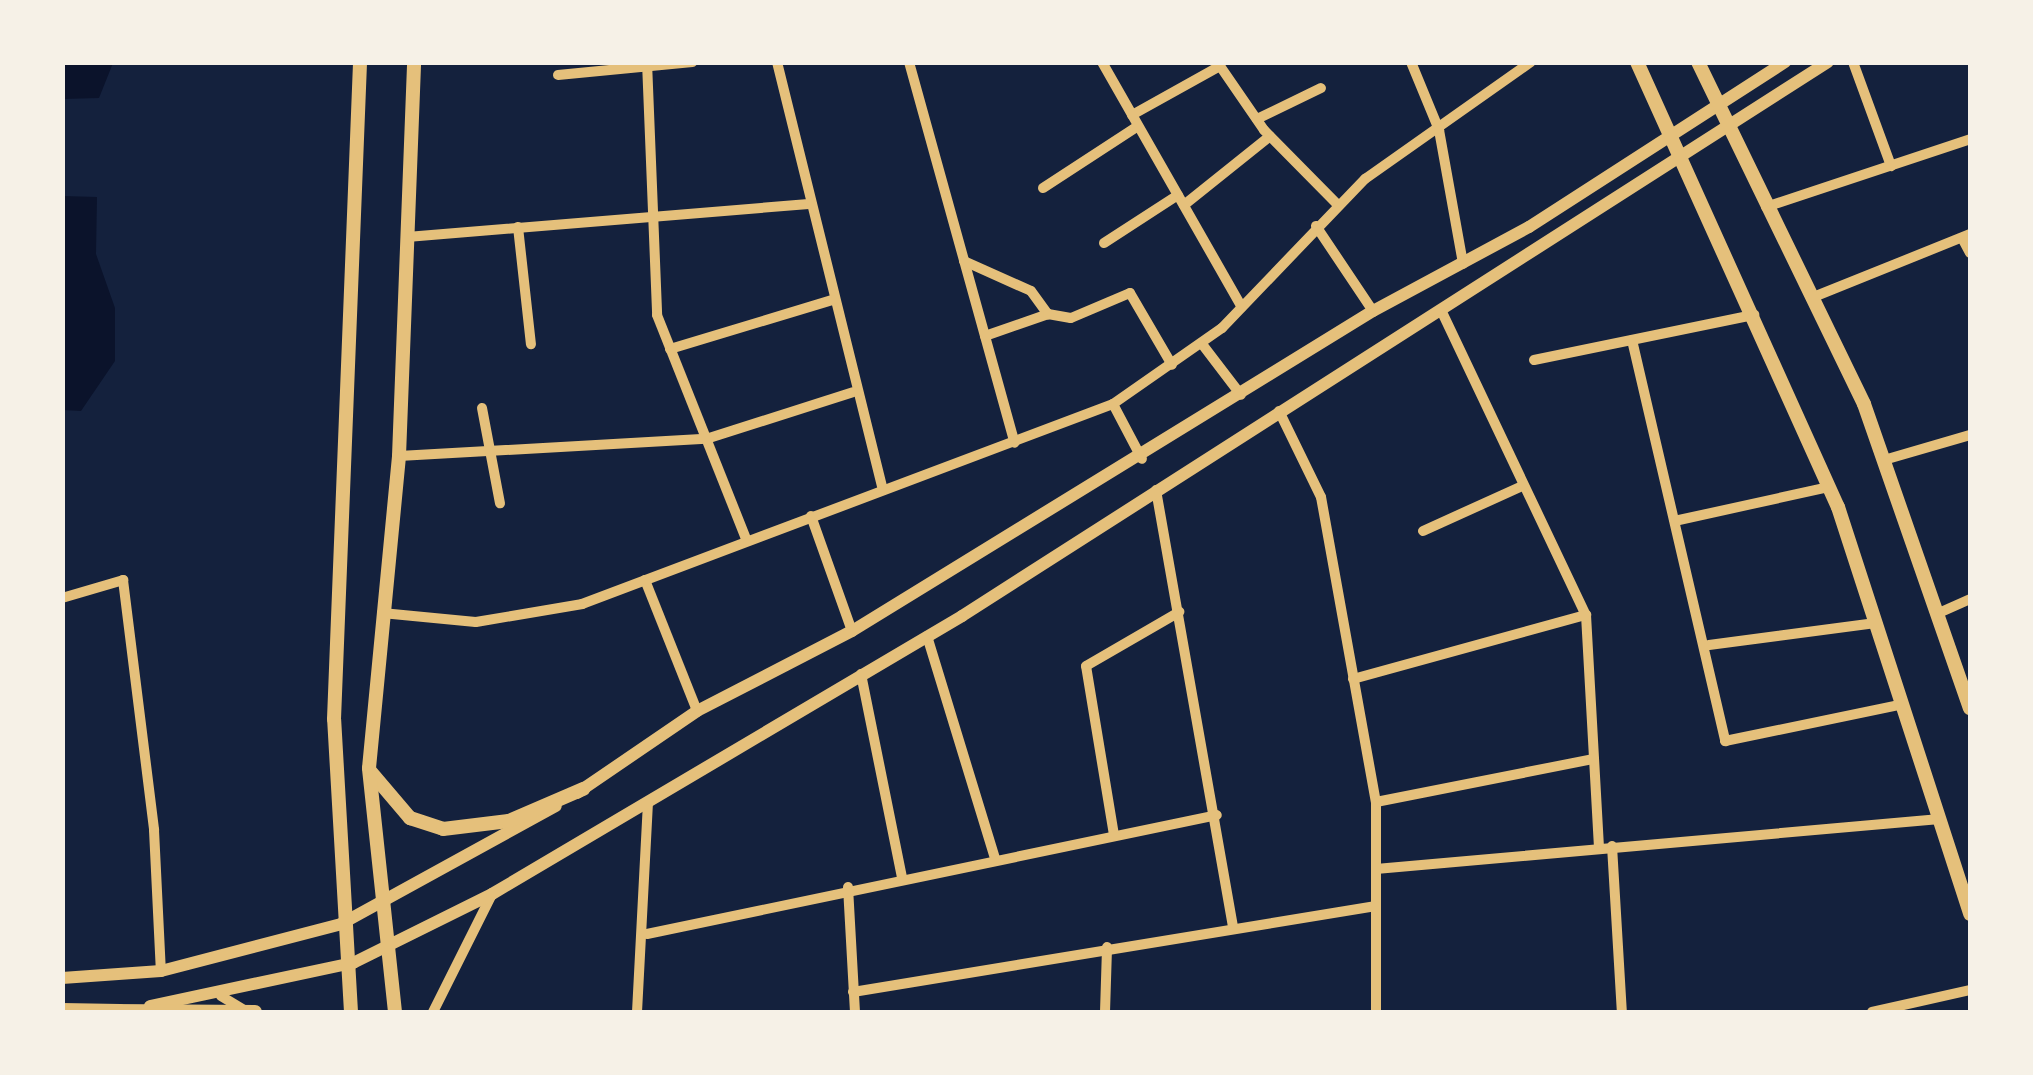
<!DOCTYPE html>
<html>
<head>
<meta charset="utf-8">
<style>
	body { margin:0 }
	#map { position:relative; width:2033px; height:1075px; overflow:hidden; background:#14213d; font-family:"Sofia Sans Condensed",sans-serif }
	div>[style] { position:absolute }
	.water>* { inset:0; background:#0b132b }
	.minor>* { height:10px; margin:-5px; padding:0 5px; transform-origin:5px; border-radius:5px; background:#e5c07b }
	.tertiary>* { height:12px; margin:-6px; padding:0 6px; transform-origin:6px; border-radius:6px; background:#e5c07b }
	.secondary>* { height:14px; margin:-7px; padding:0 7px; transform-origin:7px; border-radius:7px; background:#e5c07b }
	span { translate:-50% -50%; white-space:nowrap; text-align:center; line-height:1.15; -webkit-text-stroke:8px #f6f1e7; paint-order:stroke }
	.frame { position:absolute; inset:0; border:65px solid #f6f1e7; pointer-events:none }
</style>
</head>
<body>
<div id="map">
	<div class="water">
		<i style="clip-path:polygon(62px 63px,113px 63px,99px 98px,63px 99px)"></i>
		<i style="clip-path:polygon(63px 196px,97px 197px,96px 254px,115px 308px,115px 361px,81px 411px,63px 410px)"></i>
	</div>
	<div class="minor">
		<i style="left:647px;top:62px;width:253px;rotate:87.7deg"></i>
		<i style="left:657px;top:315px;width:243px;rotate:68.3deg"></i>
		<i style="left:777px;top:62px;width:441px;rotate:76.1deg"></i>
		<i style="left:909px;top:62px;width:395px;rotate:74.5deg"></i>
		<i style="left:1102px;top:62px;width:282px;rotate:60.3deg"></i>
		<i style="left:1411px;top:62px;width:74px;rotate:67.6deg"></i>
		<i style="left:1439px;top:130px;width:136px;rotate:79.8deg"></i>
		<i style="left:1853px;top:62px;width:111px;rotate:69.9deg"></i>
		<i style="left:558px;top:75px;width:135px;rotate:-5.5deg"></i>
		<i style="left:1132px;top:115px;width:101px;rotate:-29.1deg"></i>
		<i style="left:1220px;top:66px;width:78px;rotate:55.5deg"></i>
		<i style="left:1264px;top:130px;width:105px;rotate:45.4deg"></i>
		<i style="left:1257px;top:119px;width:71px;rotate:-25.8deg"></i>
		<i style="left:1043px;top:188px;width:113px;rotate:-33.1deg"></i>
		<i style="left:1184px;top:205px;width:110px;rotate:-38.7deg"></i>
		<i style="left:1766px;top:207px;width:215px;rotate:-18.4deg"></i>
		<i style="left:1316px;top:226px;width:102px;rotate:56.2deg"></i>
		<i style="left:518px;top:227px;width:118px;rotate:83.7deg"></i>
		<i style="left:407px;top:237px;width:403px;rotate:-4.7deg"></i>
		<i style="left:1962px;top:238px;width:17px;rotate:62deg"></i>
		<i style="left:1104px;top:243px;width:88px;rotate:-33deg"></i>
		<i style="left:964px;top:261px;width:73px;rotate:24.1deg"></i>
		<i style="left:1031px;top:291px;width:29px;rotate:54deg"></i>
		<i style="left:1811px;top:298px;width:171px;rotate:-21.9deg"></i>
		<i style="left:1441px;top:310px;width:338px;rotate:64.6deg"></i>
		<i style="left:1586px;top:615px;width:233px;rotate:86.8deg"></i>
		<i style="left:985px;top:336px;width:67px;rotate:-19.2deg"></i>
		<i style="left:1048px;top:314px;width:23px;rotate:10deg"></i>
		<i style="left:1071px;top:318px;width:64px;rotate:-23deg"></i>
		<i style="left:1130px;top:293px;width:83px;rotate:59.7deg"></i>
		<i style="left:1632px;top:340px;width:412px;rotate:76.9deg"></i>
		<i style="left:1725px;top:741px;width:182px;rotate:-11.7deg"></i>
		<i style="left:1202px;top:344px;width:64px;rotate:52.6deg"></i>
		<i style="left:670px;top:349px;width:169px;rotate:-16.8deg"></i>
		<i style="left:1534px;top:360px;width:225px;rotate:-11.6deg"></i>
		<i style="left:1113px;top:404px;width:62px;rotate:62.2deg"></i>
		<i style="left:482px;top:408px;width:97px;rotate:79.3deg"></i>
		<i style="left:1279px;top:411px;width:96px;rotate:64deg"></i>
		<i style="left:1321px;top:497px;width:310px;rotate:79.8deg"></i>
		<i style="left:1376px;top:802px;width:210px;rotate:90deg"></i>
		<i style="left:399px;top:456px;width:307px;rotate:-3.2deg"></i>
		<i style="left:706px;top:439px;width:154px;rotate:-17.7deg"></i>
		<i style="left:1884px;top:460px;width:90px;rotate:-16.2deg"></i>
		<i style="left:1156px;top:490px;width:443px;rotate:80deg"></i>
		<i style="left:811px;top:516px;width:122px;rotate:70.4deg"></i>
		<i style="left:1679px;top:520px;width:154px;rotate:-12.4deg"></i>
		<i style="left:1423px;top:531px;width:109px;rotate:-24.4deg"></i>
		<i style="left:645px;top:580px;width:141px;rotate:68.3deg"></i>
		<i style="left:62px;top:598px;width:64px;rotate:-16.4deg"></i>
		<i style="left:123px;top:580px;width:252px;rotate:82.9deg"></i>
		<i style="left:154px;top:830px;width:141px;rotate:87.2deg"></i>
		<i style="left:1941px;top:612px;width:32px;rotate:-24deg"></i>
		<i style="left:382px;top:613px;width:94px;rotate:5.5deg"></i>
		<i style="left:476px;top:622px;width:108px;rotate:-9.6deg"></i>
		<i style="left:582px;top:604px;width:567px;rotate:-20.64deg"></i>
		<i style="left:1113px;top:404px;width:133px;rotate:-34.9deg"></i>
		<i style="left:1222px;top:328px;width:207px;rotate:-46.2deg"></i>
		<i style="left:1365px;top:179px;width:203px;rotate:-35.2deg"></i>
		<i style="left:927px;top:636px;width:233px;rotate:73deg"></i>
		<i style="left:1709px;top:645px;width:168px;rotate:-7.5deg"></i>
		<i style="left:861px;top:674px;width:207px;rotate:78.6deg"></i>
		<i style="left:1353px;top:679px;width:242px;rotate:-15.4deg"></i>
		<i style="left:1376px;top:802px;width:222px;rotate:-11.2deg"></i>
		<i style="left:1114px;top:835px;width:171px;rotate:-99.4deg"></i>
		<i style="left:1086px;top:666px;width:108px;rotate:-30.1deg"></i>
		<i style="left:1612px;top:846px;width:166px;rotate:86.6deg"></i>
		<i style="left:1376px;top:869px;width:566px;rotate:-5.07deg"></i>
		<i style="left:848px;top:887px;width:125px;rotate:86.8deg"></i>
		<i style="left:647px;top:934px;width:582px;rotate:-11.79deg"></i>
		<i style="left:853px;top:992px;width:530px;rotate:-9.34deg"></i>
		<i style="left:221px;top:996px;width:29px;rotate:31deg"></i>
		<i style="left:433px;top:1012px;width:132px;rotate:-63.4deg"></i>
		<i style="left:637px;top:1012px;width:209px;rotate:-87deg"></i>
		<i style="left:1105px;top:1012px;width:65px;rotate:-88.2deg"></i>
		<i style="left:1872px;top:1012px;width:100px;rotate:-12.7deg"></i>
	</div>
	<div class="tertiary">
		<i style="left:577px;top:793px;width:145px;rotate:-34.3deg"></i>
		<i style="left:697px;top:711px;width:174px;rotate:-27.3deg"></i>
		<i style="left:852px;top:631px;width:611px;rotate:-31.56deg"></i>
		<i style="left:1373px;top:311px;width:177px;rotate:-28.3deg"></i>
		<i style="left:1529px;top:227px;width:305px;rotate:-32.8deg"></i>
		<i style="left:62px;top:978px;width:99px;rotate:-4deg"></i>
		<i style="left:161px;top:971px;width:186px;rotate:-14.6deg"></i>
		<i style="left:341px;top:924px;width:245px;rotate:-28.8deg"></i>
		<i style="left:150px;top:1006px;width:208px;rotate:-12deg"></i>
		<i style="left:353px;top:963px;width:155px;rotate:-26.4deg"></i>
		<i style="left:492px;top:894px;width:546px;rotate:-30.6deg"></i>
		<i style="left:962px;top:616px;width:1028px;rotate:-32.61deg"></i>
		<i style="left:62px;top:1009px;width:58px;rotate:1deg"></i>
	</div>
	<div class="secondary">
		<i style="left:1637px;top:62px;width:488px;rotate:65.7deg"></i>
		<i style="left:1838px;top:507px;width:428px;rotate:72deg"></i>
		<i style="left:1698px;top:62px;width:380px;rotate:64.1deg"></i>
		<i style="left:1864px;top:404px;width:322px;rotate:70.8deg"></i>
		<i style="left:370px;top:771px;width:62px;rotate:49.6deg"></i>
		<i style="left:410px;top:818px;width:35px;rotate:18deg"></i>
		<i style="left:443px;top:829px;width:66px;rotate:-6.9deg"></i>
		<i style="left:509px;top:821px;width:81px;rotate:-23.4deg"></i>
		<i style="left:110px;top:1011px;width:145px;rotate:0.4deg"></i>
		<i style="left:351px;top:1012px;width:293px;rotate:-93.3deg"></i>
		<i style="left:334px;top:719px;width:658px;rotate:-87.73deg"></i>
		<i style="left:395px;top:1012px;width:245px;rotate:-96.1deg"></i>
		<i style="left:369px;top:768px;width:313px;rotate:-84.5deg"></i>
		<i style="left:399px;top:456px;width:394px;rotate:-87.8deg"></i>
	</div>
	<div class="frame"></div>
</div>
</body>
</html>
